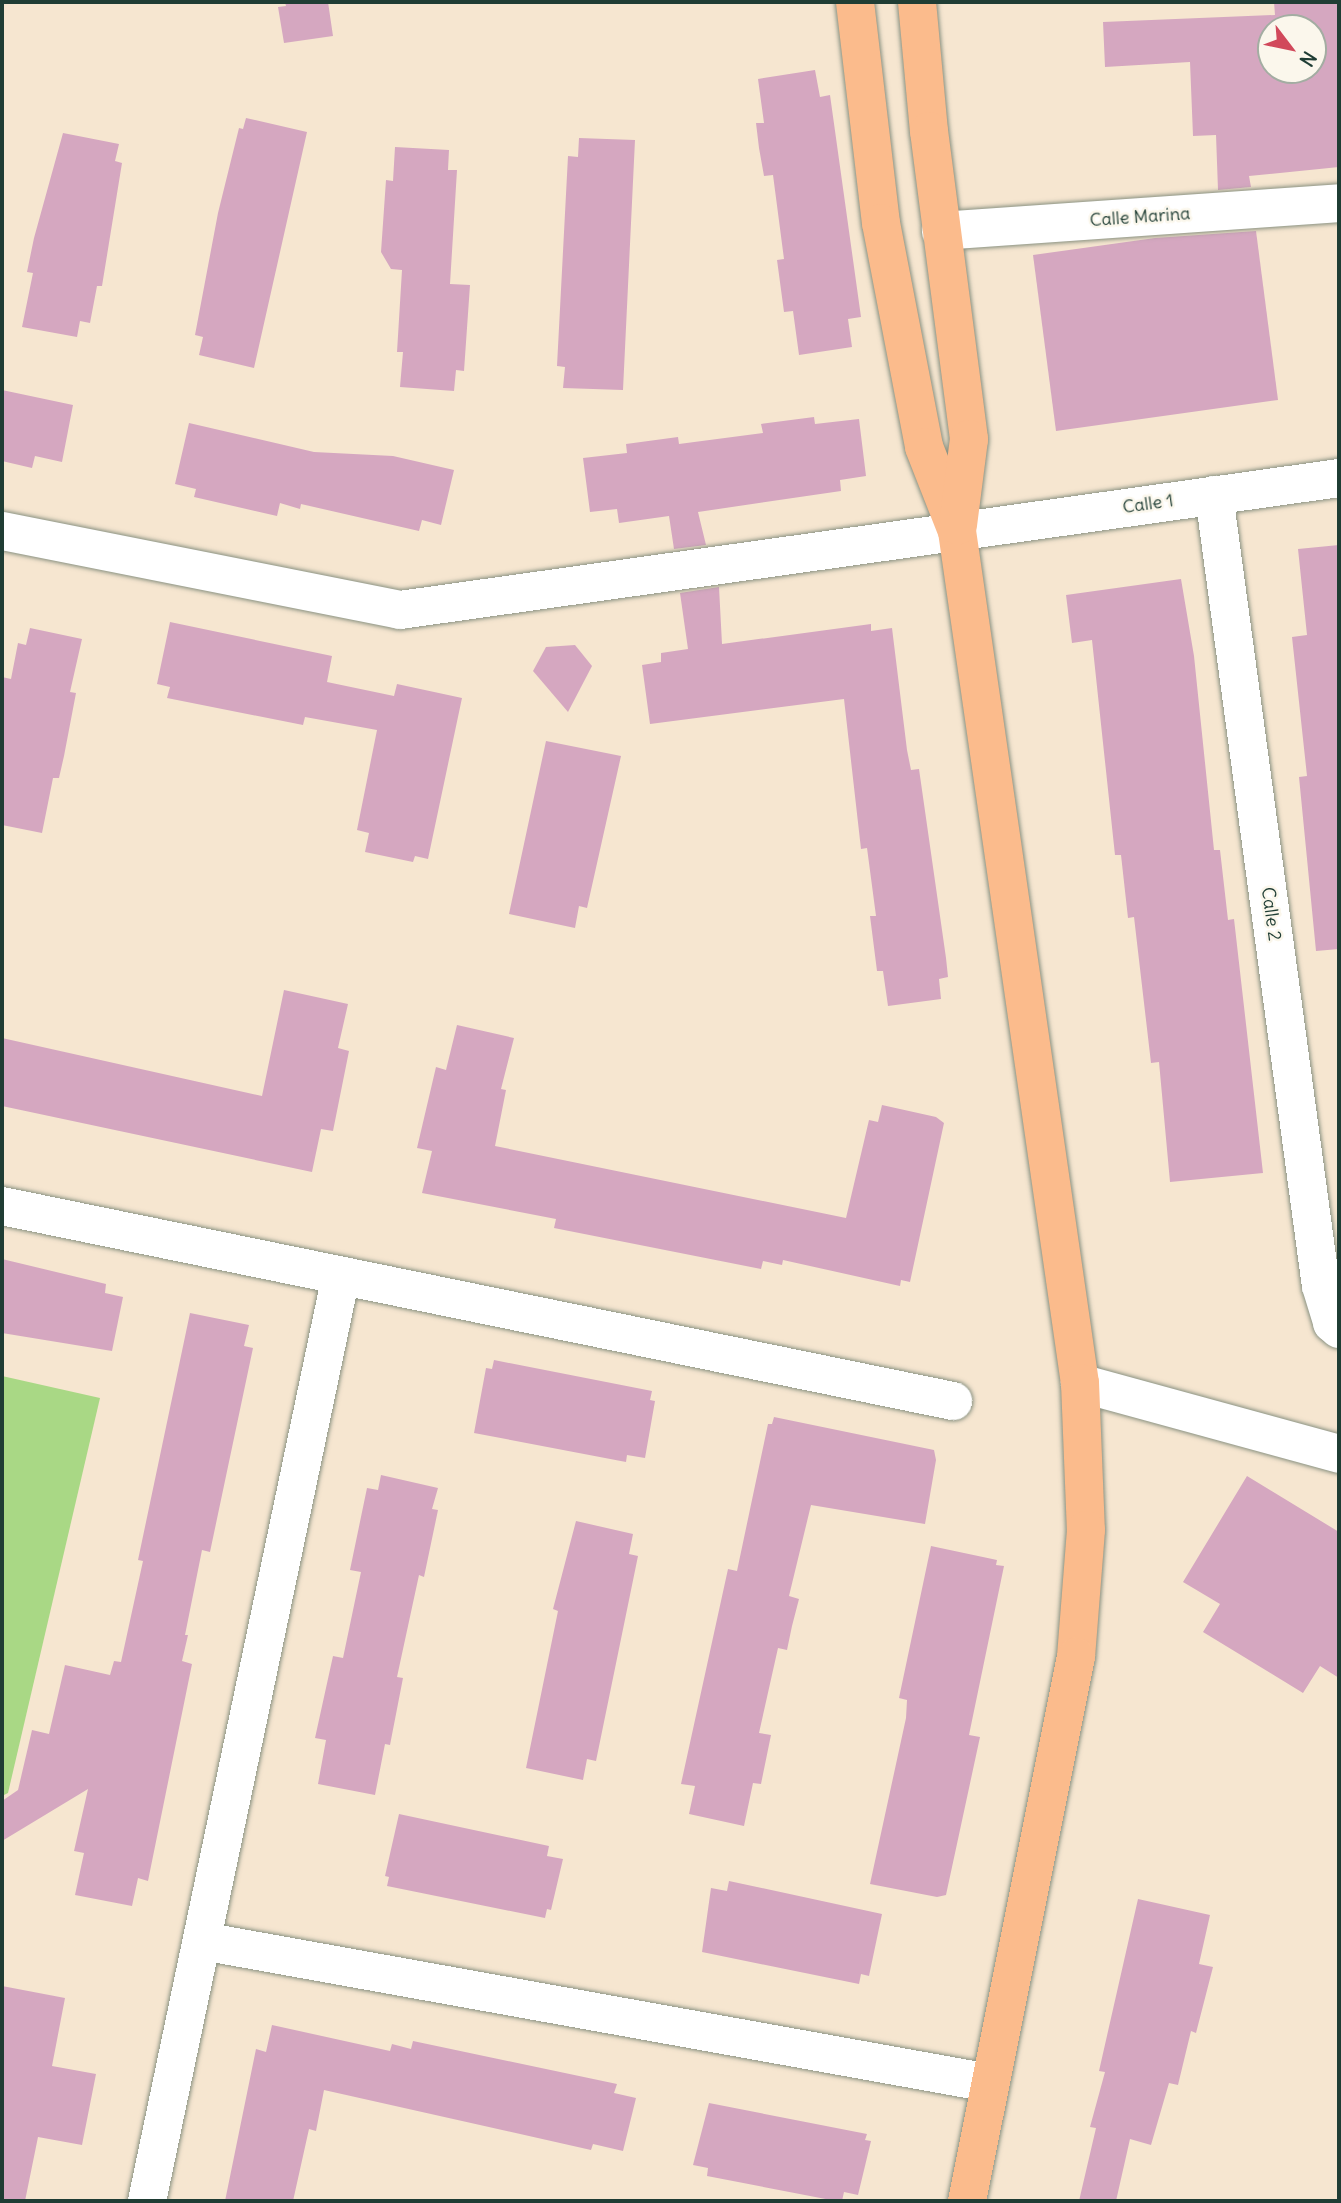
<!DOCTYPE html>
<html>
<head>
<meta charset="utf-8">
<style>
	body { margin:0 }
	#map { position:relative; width:1341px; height:2203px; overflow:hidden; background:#f6e6d0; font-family:Delius,sans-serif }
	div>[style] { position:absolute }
	.green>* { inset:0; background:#a9d885 }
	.building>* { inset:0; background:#d5a7c0 }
	.roads { filter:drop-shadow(0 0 2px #8a9282) drop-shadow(0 0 2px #8a9282) }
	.minor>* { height:38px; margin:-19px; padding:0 19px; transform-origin:19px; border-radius:19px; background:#fff }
	.primary>* { height:38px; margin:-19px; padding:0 19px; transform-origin:19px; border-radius:19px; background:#fbbb8c }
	span { translate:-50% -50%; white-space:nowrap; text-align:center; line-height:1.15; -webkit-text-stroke:5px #fbf7ec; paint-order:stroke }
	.street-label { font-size:18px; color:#1f3d34 }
	.frame { position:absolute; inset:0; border:4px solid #1f3d34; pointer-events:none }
	.north { position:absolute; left:1257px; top:14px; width:70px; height:70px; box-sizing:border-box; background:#fbf7ec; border:2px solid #a3ada2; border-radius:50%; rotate:122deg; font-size:19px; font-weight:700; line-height:28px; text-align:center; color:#1f3d34 }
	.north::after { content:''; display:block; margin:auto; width:24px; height:32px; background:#d1495b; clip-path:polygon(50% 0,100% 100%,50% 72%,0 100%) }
</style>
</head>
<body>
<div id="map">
	<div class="green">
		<i style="clip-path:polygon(2px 1376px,100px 1398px,8px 1793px,2px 1796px)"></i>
	</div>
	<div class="building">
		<i style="clip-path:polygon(285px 2px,328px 2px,333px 36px,284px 43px,278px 7px,286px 6px)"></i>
		<i style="clip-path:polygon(evenodd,1274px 2px,1339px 2px,1339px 167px,1249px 176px,1251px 187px,1218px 190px,1216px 135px,1193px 136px,1190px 62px,1105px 67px,1103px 22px,1275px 15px,1274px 2px,1271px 28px,1313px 28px,1313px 70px,1271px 70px,1271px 28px)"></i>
		<i style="clip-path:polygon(815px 70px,820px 97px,830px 95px,861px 317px,848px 319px,852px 347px,799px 355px,793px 311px,784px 312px,777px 260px,784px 259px,773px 175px,764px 176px,759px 148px,756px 123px,764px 123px,758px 79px)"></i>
		<i style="clip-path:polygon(246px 118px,307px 132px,254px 368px,199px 355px,203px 337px,195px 335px,218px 213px,239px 128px,243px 129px)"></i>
		<i style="clip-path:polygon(63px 133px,119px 144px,115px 161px,122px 163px,102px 286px,97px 286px,90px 323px,80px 321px,77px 337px,22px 327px,33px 273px,27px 272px,34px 238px)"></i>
		<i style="clip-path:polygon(579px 138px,635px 140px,623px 390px,563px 388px,565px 367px,557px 366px,568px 156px,578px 157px)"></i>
		<i style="clip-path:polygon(395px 147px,449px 150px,448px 170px,457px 170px,450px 284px,470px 285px,464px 371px,456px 370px,454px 391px,400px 387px,403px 352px,397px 352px,402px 270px,391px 269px,381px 252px,386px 180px,393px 181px)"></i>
		<i style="clip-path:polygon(1256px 231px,1278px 400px,1056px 431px,1033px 255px,1155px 238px)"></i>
		<i style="clip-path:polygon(2px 390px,73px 405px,62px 462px,35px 456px,32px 468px,2px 461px)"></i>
		<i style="clip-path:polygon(814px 417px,815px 424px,859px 419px,866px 476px,840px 480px,841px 491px,698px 512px,706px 545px,674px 549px,669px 516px,619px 523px,617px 509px,590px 512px,583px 458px,627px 453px,626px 444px,678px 437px,679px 444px,763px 433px,761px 424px)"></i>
		<i style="clip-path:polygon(189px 423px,314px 452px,393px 456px,454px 470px,441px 525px,422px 520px,419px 531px,301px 504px,300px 509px,280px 503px,277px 516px,194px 497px,196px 489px,175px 484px)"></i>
		<i style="clip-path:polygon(1339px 545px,1339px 949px,1316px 951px,1299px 777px,1307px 776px,1292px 637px,1307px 635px,1298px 549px)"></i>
		<i style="clip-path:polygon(1181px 579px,1194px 656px,1214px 850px,1220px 850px,1228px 920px,1234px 919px,1263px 1173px,1170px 1182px,1159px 1062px,1151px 1063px,1134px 917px,1128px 918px,1121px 855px,1115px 855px,1092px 640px,1072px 643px,1066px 595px)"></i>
		<i style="clip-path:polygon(719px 587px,722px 644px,871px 624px,871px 631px,892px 628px,907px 750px,911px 770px,919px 769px,946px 958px,948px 977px,939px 979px,941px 999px,888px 1006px,883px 971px,877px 971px,870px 916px,876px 916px,867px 848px,861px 849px,844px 699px,650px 724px,642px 665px,661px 662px,661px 653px,688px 649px,680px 593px)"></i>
		<i style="clip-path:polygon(170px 622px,332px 656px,327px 682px,394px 696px,397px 684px,462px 698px,428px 859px,415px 856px,413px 862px,365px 852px,369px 833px,357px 830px,377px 730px,305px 717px,303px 725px,167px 698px,170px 687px,157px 684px)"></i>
		<i style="clip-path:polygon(30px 628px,82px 639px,70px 692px,76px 693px,64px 756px,59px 778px,53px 778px,42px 833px,2px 825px,2px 677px,11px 679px,18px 643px,26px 645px)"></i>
		<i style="clip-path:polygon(575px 645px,592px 666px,568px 712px,533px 671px,546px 647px)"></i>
		<i style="clip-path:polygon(546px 741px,621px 756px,587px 908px,579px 906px,575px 928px,509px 914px)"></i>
		<i style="clip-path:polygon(284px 990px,348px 1004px,338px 1048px,349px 1051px,333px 1131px,321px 1129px,312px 1172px,2px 1106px,2px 1038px,262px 1096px)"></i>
		<i style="clip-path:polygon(457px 1025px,514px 1038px,501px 1089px,506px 1090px,495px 1146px,846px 1218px,869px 1120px,878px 1122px,882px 1105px,936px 1117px,944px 1123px,910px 1282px,901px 1280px,900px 1286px,783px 1260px,782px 1265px,763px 1261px,761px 1269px,554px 1228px,556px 1219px,422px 1193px,432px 1151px,417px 1148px,436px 1067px,446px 1070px)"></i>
		<i style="clip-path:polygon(2px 1259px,106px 1284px,105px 1293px,123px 1297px,112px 1351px,2px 1333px)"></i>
		<i style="clip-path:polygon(190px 1313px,249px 1325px,244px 1346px,253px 1348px,210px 1552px,202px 1550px,185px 1635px,188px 1635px,182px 1661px,192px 1664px,148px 1881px,138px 1878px,132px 1906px,75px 1895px,84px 1853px,74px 1851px,88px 1789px,2px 1841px,2px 1801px,18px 1790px,32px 1730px,49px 1734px,65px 1665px,110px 1675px,114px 1661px,121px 1662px,143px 1561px,138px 1560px)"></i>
		<i style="clip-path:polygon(494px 1360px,652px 1391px,650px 1400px,655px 1401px,645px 1458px,627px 1455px,626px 1462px,474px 1433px,486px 1368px,492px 1369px)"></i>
		<i style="clip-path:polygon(774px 1417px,934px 1450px,936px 1460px,925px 1524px,811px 1505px,789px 1596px,799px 1599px,792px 1626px,787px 1650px,778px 1648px,759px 1733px,771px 1735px,761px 1784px,753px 1783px,744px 1826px,689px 1814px,695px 1786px,681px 1784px,728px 1569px,737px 1571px,768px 1424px,772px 1424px)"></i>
		<i style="clip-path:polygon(381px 1475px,438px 1488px,432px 1509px,438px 1510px,424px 1577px,419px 1575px,397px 1677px,403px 1678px,390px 1745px,385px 1744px,375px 1795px,318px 1784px,326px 1740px,315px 1738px,333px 1656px,343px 1658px,361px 1572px,350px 1570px,367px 1488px,378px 1490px)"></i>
		<i style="clip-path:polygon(1247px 1476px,1339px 1532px,1339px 1678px,1320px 1666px,1303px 1693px,1203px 1632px,1220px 1604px,1183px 1582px)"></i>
		<i style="clip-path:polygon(576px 1521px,633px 1534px,629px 1554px,638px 1556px,596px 1761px,587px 1759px,583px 1780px,526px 1768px,558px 1611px,553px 1609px)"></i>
		<i style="clip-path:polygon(931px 1546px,997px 1560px,996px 1565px,1004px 1566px,969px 1735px,980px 1737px,946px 1895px,937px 1897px,870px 1884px,906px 1718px,907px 1700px,899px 1698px)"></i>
		<i style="clip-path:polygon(399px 1814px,549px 1846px,547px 1856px,563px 1859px,551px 1910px,547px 1909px,545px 1918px,387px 1886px,389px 1877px,385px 1876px)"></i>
		<i style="clip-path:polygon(729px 1881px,882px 1914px,869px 1976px,861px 1974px,859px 1984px,702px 1952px,711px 1888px,727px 1891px)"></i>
		<i style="clip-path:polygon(1138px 1899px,1210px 1915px,1199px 1964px,1213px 1967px,1196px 2033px,1191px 2031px,1178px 2085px,1169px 2083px,1151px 2145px,1130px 2139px,1116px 2201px,1079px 2201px,1096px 2128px,1090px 2127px,1105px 2072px,1099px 2071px)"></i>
		<i style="clip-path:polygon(2px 1986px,65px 1998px,52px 2066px,96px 2074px,82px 2145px,38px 2137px,25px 2201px,2px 2201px)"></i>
		<i style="clip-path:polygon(272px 2025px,390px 2051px,392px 2044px,411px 2049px,413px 2041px,617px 2084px,614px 2093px,636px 2098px,623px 2151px,593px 2144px,591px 2150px,324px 2090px,316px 2131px,309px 2129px,293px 2201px,225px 2201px,256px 2049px,266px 2052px)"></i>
		<i style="clip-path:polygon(709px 2103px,867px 2134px,865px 2140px,871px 2141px,858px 2195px,844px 2192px,842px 2201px,836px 2201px,707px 2176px,708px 2168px,693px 2165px)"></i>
	</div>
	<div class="roads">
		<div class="minor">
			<i style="left:941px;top:231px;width:399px;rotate:-4deg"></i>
			<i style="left:1214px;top:495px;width:798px;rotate:82.3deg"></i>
			<i style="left:1321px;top:1286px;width:39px;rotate:73deg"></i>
			<i style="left:1332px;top:1323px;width:9px;rotate:41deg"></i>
			<i style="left:2px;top:531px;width:406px;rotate:11.2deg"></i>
			<i style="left:400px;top:610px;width:948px;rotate:-8deg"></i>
			<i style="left:2px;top:1206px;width:971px;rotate:11.59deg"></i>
			<i style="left:1080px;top:1383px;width:269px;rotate:15.3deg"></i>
			<i style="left:202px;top:1941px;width:801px;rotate:10.22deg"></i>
			<i style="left:147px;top:2201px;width:945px;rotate:-78.16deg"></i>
		</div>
		<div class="primary">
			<i style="left:855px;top:2px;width:223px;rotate:83.3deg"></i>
			<i style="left:881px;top:223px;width:228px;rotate:79.1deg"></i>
			<i style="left:924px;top:447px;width:90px;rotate:68.6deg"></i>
			<i style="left:957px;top:531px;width:861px;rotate:81.79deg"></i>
			<i style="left:1080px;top:1383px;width:147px;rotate:87.7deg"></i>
			<i style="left:1086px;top:1530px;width:127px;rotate:94.5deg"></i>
			<i style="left:1076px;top:1657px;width:555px;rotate:101.33deg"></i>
			<i style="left:917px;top:2px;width:130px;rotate:84.7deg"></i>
			<i style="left:929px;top:131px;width:311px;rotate:82.6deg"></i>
			<i style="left:969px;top:439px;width:87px;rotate:97.3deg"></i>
		</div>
	</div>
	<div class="street-label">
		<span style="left:1140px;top:217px;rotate:-4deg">Calle Marina</span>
		<span style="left:1148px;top:504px;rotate:-8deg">Calle 1</span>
		<span style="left:1271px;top:914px;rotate:82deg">Calle 2</span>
	</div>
	<div class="frame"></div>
	<div class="north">N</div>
</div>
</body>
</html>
